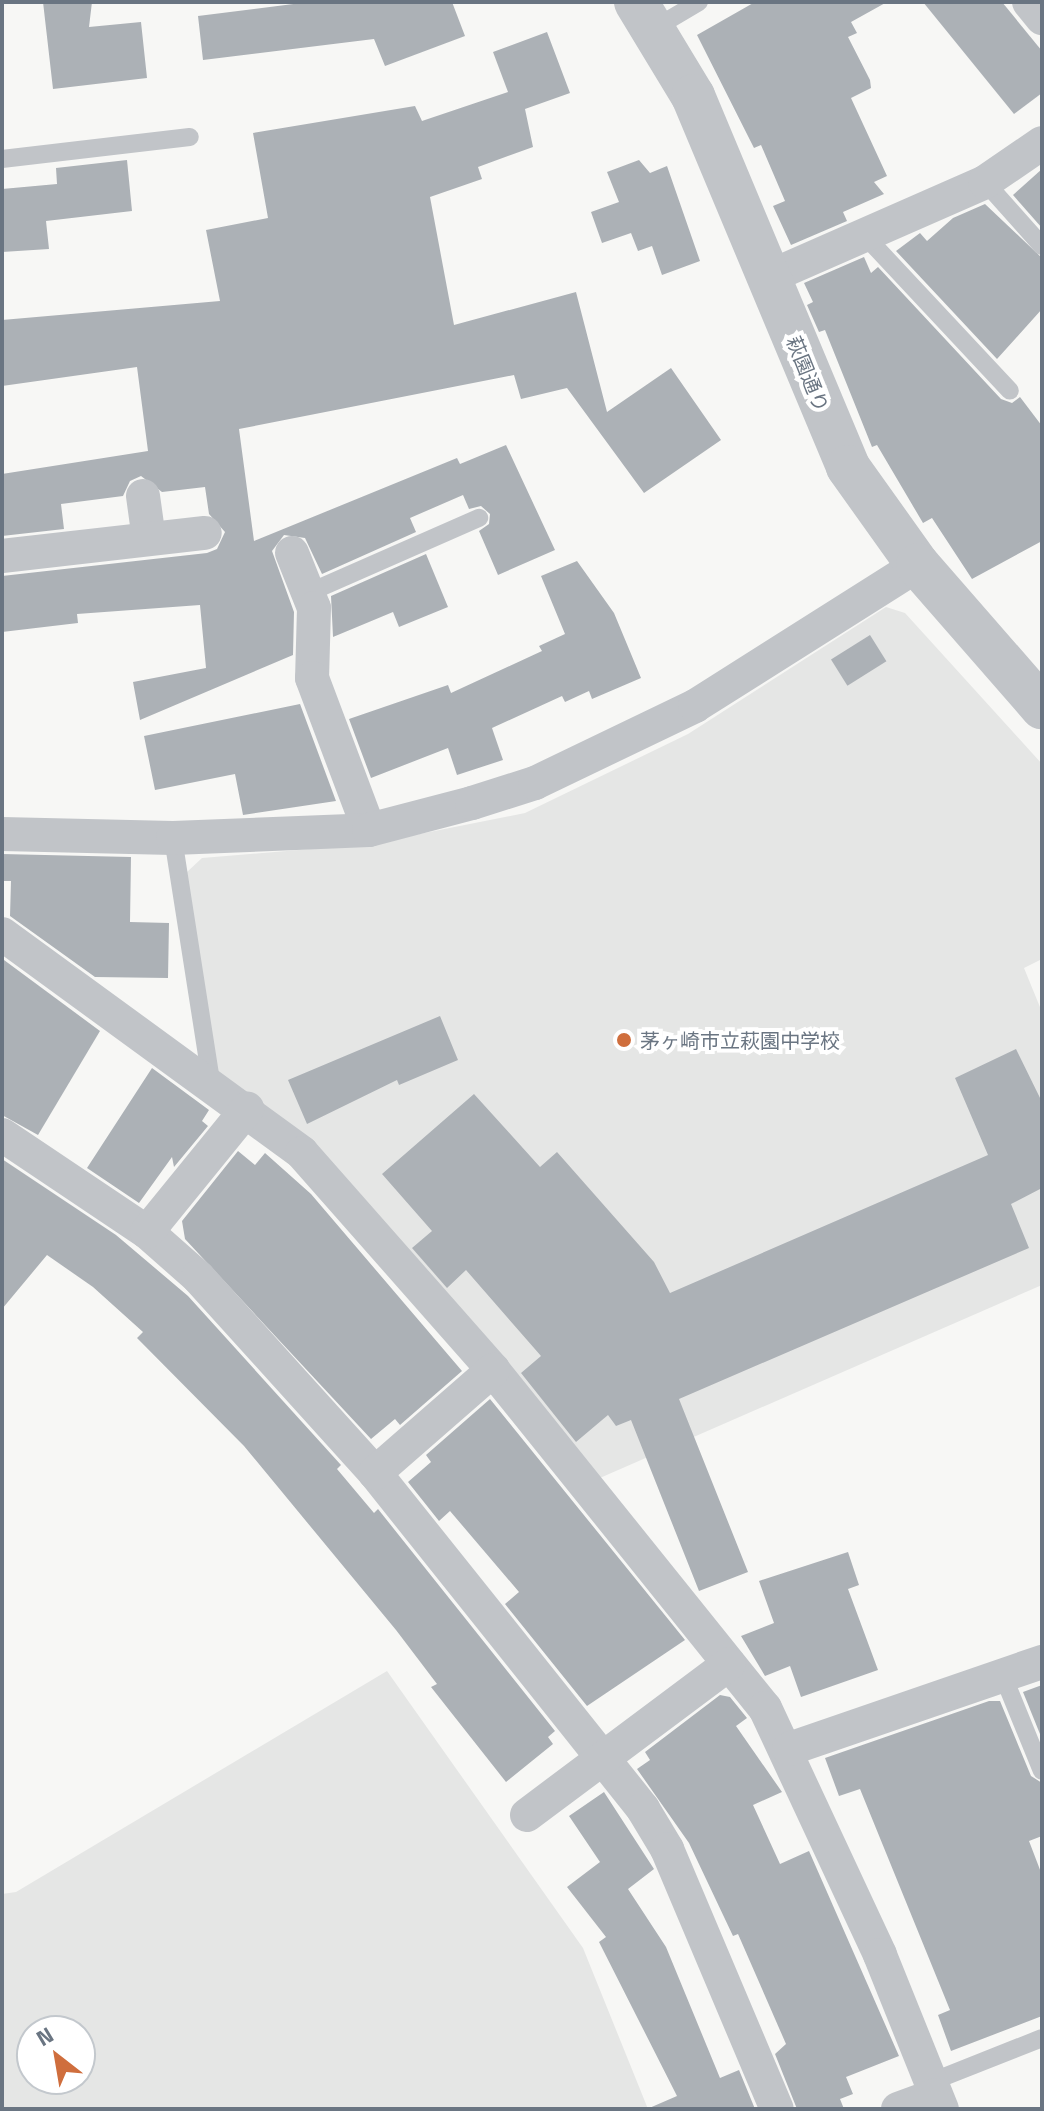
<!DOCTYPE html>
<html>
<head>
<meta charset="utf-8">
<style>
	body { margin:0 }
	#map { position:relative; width:1044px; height:2111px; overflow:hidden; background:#f7f7f5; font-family:"Titillium Web","Noto Sans JP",sans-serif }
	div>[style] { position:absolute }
	.built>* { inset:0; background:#e5e6e5 }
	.building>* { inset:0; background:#acb1b6; transform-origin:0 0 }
	.service>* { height:18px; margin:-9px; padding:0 9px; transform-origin:9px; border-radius:9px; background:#c1c4c8 }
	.minor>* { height:34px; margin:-17px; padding:0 17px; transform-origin:17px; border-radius:17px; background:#c1c4c8 }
	.tertiary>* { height:44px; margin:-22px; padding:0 22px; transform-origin:22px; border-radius:22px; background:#c1c4c8 }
	.dots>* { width:22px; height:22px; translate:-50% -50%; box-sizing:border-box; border:4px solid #fff; border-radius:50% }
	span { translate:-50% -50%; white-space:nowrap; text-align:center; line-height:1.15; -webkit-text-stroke:8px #fff; paint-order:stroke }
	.street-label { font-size:20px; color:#6a7582 }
	.poi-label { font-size:20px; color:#6a7582 }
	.left { translate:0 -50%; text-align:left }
	.frame { position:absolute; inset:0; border:4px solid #6a7582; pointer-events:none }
	.north { position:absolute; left:16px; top:2015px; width:80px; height:80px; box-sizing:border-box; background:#fff; border:2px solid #c3c8cd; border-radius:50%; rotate:329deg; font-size:22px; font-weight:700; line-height:32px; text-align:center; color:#6a7582 }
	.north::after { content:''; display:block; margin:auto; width:28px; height:36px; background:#cf6e3d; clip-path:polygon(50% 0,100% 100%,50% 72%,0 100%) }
</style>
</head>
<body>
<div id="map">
	<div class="built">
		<i style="clip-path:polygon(886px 607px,905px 613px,1042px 764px,1042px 959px,1024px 968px,1042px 1012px,1042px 1285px,593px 1481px,210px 1069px,187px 872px,202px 858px,369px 844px,525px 813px,688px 734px)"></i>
		<i style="clip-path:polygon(evenodd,387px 1671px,583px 1948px,648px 2109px,2px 2109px,2px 1894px,16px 1892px,387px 1671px,32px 2031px,80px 2031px,80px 2079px,32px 2079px,32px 2031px)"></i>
	</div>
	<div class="building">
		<i style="clip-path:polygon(43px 2px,92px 2px,89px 27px,141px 22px,147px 78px,53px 89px)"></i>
		<i style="clip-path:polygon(309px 2px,452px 2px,465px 36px,385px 66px,374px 39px,203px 60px,198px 16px)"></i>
		<i style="clip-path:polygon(755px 2px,887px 2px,851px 22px,857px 33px,848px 37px,870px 80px,871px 88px,851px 98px,887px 176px,874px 182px,884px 194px,843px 212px,847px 221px,791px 245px,773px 206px,785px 201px,761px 145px,754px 148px,697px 35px)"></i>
		<i style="clip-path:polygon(923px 2px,1002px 2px,1042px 51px,1042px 93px,1014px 114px)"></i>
		<i style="clip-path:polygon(547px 32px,570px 93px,525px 109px,533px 147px,478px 167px,482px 179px,430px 197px,454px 325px,576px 292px,607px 412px,671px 368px,721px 440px,644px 493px,567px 388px,521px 399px,514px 375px,239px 429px,254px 541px,457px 458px,460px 464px,506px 445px,555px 550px,498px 575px,479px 531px,489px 524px,490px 514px,481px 506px,469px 509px,463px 495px,410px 518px,416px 532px,322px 574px,305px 538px,284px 535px,272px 551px,294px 612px,293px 655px,140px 720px,133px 682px,206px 668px,200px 605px,77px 614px,78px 623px,2px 632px,2px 576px,207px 553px,217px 549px,225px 532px,209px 514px,205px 487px,162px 492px,141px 476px,130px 481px,123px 496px,61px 504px,64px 529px,2px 536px,2px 474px,148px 451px,137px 367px,2px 386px,2px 320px,220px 301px,206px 230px,268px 218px,253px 133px,415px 106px,422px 121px,508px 92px,493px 52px)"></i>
		<i style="clip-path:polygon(127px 160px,132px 211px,46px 221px,49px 249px,2px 252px,2px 189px,57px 184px,56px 168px)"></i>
		<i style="clip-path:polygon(639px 160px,650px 173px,667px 166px,700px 261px,662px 275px,652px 246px,638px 251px,631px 233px,602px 243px,591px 212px,619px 202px,607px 172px)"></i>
		<i style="clip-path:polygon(1042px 169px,1042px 228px,1013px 195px)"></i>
		<i style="clip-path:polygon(985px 204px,1042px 258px,1042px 309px,997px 359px,896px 251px,920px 233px,927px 241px,953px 218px)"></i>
		<i style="clip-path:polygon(864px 257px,871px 273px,878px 267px,1001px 399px,1012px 403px,1020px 397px,1042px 426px,1042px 541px,972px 579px,932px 518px,923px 523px,877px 445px,872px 447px,825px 330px,819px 332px,807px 305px,813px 302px,804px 283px)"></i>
		<i style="clip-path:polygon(426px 554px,448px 607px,399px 627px,393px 612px,333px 637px,331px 596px)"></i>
		<i style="clip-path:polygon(577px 561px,614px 613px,641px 678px,592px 699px,589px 691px,565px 702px,562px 696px,492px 728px,503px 760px,457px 775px,448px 748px,371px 778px,349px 719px,448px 685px,451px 693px,542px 651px,539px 646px,565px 634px,541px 576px)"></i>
		<i style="left:870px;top:635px;width:31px;height:46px;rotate:58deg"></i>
		<i style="clip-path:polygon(300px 704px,336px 801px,243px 815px,235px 774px,155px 790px,144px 736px)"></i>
		<i style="clip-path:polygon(2px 854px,131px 857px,130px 922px,169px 923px,168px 978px,95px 977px,10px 916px,11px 881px,2px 881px)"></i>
		<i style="clip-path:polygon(4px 960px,100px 1031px,38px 1135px,2px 1115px)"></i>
		<i style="clip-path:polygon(440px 1016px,458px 1060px,399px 1085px,397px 1080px,307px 1124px,288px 1080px)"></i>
		<i style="clip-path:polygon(1016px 1049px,1042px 1102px,1042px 1188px,1011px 1204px,1029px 1248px,679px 1399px,748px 1572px,699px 1591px,631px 1420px,616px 1426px,608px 1415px,576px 1442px,521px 1373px,541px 1356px,466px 1270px,447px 1288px,412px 1248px,432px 1231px,382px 1174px,474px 1094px,540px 1167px,557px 1152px,654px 1262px,670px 1293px,988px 1155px,955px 1078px)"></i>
		<i style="clip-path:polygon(152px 1068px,209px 1110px,202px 1121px,208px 1126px,174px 1167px,172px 1157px,139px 1203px,87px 1168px)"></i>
		<i style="clip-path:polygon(238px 1151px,255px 1165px,265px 1153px,311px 1194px,462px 1371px,400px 1425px,395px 1419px,371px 1439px,185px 1239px,182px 1221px)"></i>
		<i style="clip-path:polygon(2px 1159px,116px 1235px,188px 1296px,341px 1465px,337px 1469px,374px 1513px,378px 1509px,555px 1731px,548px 1737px,553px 1744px,506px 1782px,431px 1687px,437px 1684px,396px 1630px,244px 1446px,137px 1338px,143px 1332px,93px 1287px,47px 1255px,2px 1309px)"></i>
		<i style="clip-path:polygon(490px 1399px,685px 1640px,587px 1706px,505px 1604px,519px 1592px,450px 1511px,439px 1521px,408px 1482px,431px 1462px,426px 1455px)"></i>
		<i style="clip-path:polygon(848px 1552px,859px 1585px,848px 1589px,878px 1670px,801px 1697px,790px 1666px,765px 1676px,741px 1636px,774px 1623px,759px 1581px)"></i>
		<i style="clip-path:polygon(1042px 1685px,1042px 1739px,1023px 1692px)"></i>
		<i style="clip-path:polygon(720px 1695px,730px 1697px,747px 1718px,736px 1726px,782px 1792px,753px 1805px,780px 1864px,809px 1851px,899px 2056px,846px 2077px,853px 2094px,840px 2099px,844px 2109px,797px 2109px,775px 2054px,786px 2044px,738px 1934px,733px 1936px,689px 1843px,637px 1769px,650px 1760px,645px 1752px)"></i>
		<i style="clip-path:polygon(989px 1701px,1000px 1701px,1031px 1776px,1042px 1783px,1042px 1836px,1029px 1841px,1042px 1875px,1042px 2016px,951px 2051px,938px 2015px,950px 2010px,860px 1789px,839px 1796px,825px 1758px)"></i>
		<i style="clip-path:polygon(604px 1792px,654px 1869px,628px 1889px,666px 1947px,720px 2078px,739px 2070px,755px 2109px,647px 2109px,677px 2096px,599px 1942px,606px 1937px,567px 1887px,600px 1862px,569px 1816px)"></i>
	</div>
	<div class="service">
		<i style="left:655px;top:28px;width:51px;rotate:-30.6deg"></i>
		<i style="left:2px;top:159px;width:189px;rotate:-6.7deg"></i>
		<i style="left:985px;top:182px;width:86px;rotate:48.3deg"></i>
		<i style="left:867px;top:238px;width:209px;rotate:46.9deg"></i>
		<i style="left:308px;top:593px;width:187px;rotate:-23.7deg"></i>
		<i style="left:173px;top:838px;width:247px;rotate:81.1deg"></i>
		<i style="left:1004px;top:1678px;width:100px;rotate:67.8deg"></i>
		<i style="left:931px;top:2082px;width:119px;rotate:-21.6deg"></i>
	</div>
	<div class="minor">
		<i style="left:1029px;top:2px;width:21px;rotate:51deg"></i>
		<i style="left:769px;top:277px;width:236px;rotate:-23.7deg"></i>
		<i style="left:985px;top:182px;width:69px;rotate:-34.4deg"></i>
		<i style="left:143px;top:496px;width:43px;rotate:82.1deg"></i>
		<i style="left:292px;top:553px;width:59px;rotate:68.2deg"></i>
		<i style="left:314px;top:608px;width:70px;rotate:91.6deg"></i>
		<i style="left:312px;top:678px;width:162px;rotate:69.4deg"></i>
		<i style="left:2px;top:556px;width:204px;rotate:-6.5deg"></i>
		<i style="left:2px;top:834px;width:171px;rotate:1.3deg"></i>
		<i style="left:173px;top:838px;width:196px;rotate:-2.3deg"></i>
		<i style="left:369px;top:830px;width:106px;rotate:-14.7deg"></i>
		<i style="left:472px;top:803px;width:66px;rotate:-17.6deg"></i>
		<i style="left:535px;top:783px;width:178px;rotate:-25.7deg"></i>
		<i style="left:695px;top:706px;width:264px;rotate:-32.3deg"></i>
		<i style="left:2px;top:934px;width:371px;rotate:36.1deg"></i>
		<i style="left:302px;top:1153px;width:289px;rotate:48.6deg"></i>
		<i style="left:493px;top:1370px;width:434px;rotate:51.2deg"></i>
		<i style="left:765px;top:1708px;width:272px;rotate:65deg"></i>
		<i style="left:880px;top:1955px;width:166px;rotate:68.1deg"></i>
		<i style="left:2px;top:1135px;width:174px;rotate:33.8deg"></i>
		<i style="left:147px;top:1232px;width:68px;rotate:41.4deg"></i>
		<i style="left:198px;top:1277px;width:264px;rotate:47.9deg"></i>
		<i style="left:375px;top:1473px;width:430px;rotate:51.4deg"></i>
		<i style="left:643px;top:1809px;width:47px;rotate:59deg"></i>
		<i style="left:667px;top:1849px;width:282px;rotate:67.1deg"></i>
		<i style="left:147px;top:1232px;width:159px;rotate:-50.9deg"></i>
		<i style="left:375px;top:1473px;width:157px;rotate:-41.1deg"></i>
		<i style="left:789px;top:1749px;width:268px;rotate:-19deg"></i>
		<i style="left:527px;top:1815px;width:252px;rotate:-36.8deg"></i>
		<i style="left:898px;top:2109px;width:40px;rotate:-20.2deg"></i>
	</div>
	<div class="tertiary">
		<i style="left:636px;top:2px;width:110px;rotate:58.8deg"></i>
		<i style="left:693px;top:96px;width:402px;rotate:67.3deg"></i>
		<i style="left:848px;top:467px;width:120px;rotate:54.5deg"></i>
		<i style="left:918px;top:565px;width:189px;rotate:48.9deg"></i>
	</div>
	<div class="dots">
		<i style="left:624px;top:1040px;background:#cf6e3d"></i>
	</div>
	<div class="street-label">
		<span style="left:808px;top:374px;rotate:68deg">萩園通り</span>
	</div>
	<div class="poi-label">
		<span class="left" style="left:640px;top:1040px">茅ヶ崎市立萩園中学校</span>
	</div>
	<div class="frame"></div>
	<div class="north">N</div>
</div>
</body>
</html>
